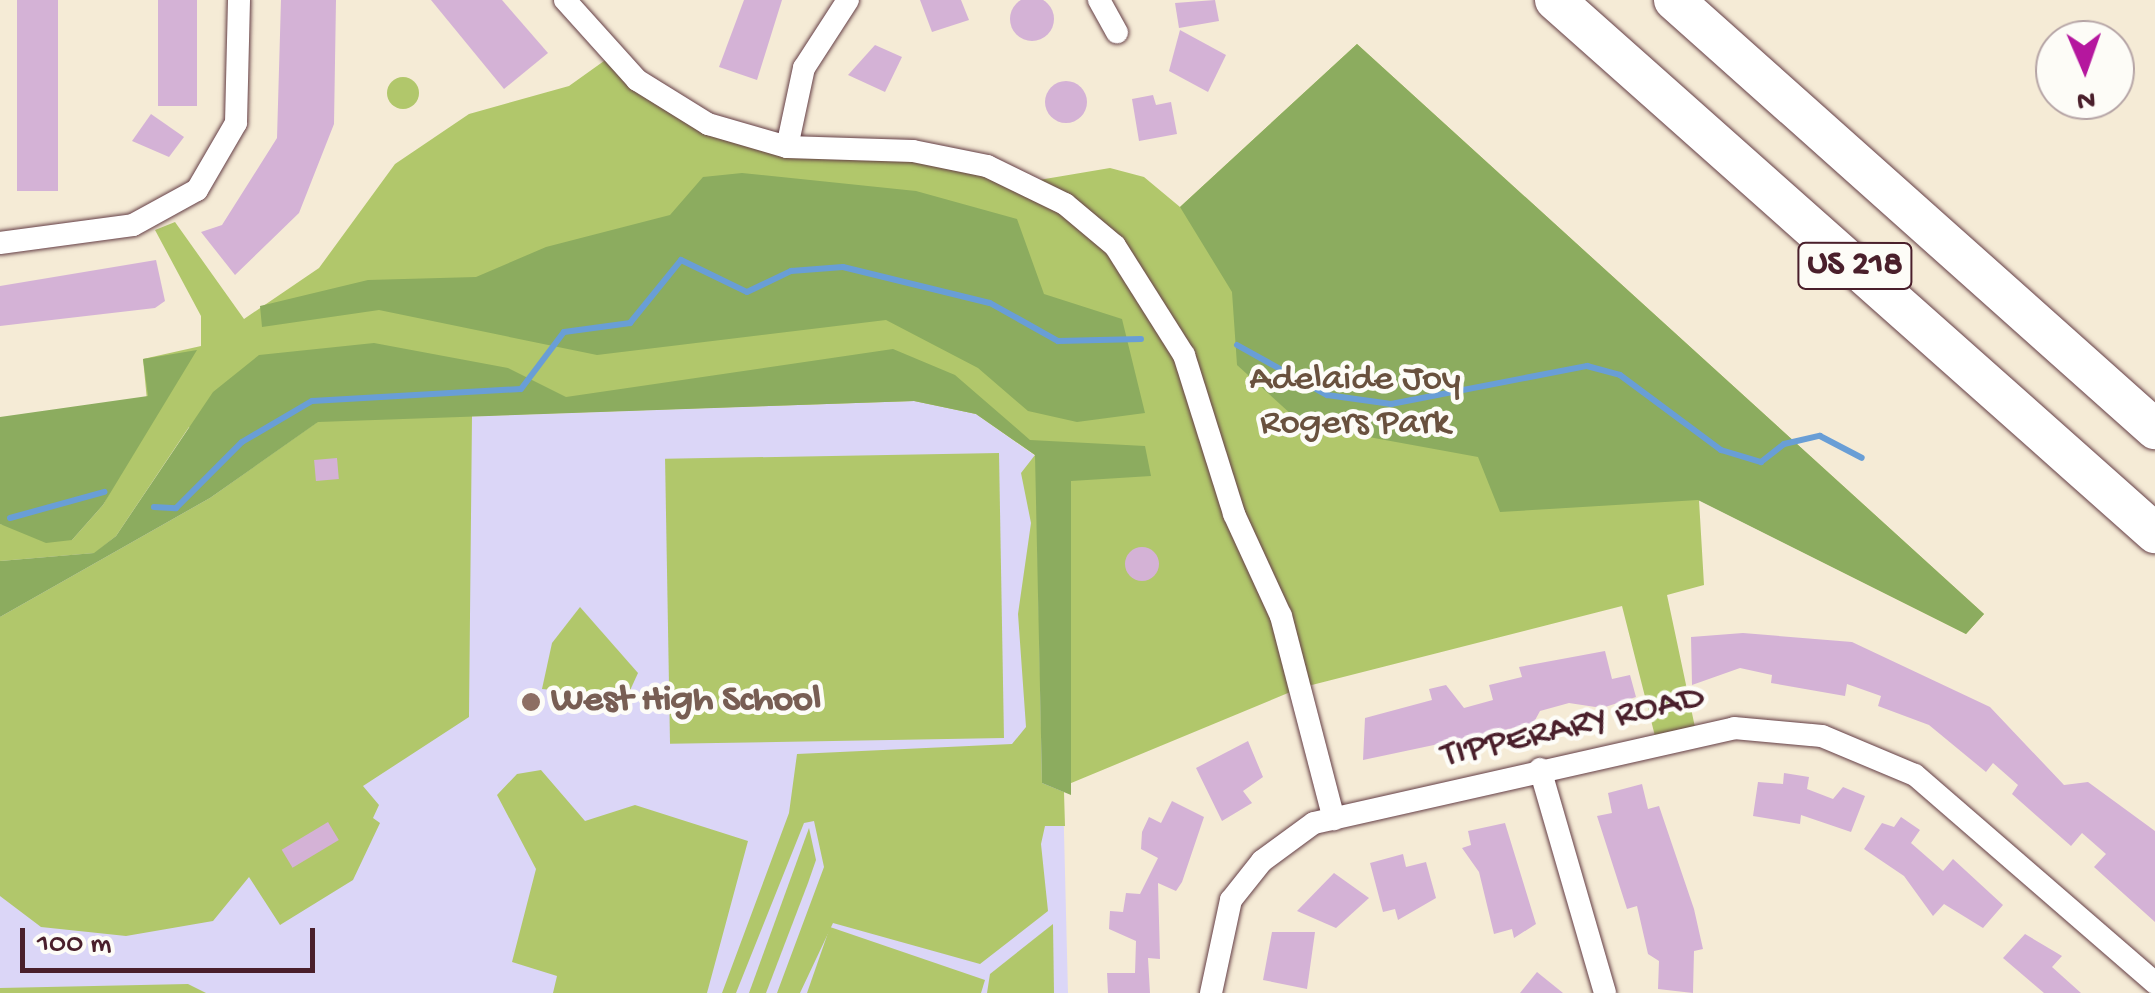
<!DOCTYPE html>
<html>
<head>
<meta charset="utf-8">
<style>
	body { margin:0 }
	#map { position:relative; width:2155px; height:993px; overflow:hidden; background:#f5ebd6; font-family:"Gochi Hand",sans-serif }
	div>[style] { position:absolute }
	.built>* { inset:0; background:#dbd6f7 }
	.green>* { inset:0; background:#b1c76b; transform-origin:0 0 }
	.round { border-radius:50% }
	.forest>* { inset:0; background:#8cac5f }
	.stream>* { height:6px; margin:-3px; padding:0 3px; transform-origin:3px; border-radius:3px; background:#699ed6 }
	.building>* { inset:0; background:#d4b2d6; transform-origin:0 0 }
	.roads { filter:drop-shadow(0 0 2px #643e45) drop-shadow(0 0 2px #643e45) }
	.minor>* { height:22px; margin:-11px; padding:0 11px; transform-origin:11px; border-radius:11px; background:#fff }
	.motorway>* { height:40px; margin:-20px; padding:0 20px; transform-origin:20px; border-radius:20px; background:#fff }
	.dots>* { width:28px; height:28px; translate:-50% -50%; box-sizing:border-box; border:5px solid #fdfcf7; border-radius:50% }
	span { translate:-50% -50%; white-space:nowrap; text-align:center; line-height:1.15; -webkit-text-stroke:9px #fdfcf7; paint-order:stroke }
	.shield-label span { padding:2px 8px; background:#fdfcf7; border:2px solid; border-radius:8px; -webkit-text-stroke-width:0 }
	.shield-label { font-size:35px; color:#4a1f2b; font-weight:700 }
	.park-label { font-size:38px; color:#69513e }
	.education-label { font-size:38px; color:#785e54; font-weight:700 }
	.left { translate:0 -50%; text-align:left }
	.street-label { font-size:38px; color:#4a1f2b }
	.north { position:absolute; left:2035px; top:20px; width:100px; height:100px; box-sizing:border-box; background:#fdfcf7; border:2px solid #b5a4a5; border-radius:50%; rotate:178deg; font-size:28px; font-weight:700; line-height:40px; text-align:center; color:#4a1f2b }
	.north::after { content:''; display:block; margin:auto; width:35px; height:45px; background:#b5179e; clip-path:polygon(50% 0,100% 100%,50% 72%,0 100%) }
	.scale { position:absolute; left:20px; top:928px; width:295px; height:45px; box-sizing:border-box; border:5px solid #4a1f2b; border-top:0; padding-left:12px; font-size:30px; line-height:35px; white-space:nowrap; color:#4a1f2b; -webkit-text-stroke:8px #fdfcf7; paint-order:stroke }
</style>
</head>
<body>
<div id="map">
	<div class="built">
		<i style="clip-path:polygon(914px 401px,976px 414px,1055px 470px,1068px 993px,0 993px,0 617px,210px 498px,318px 422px)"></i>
	</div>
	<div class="green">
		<i style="clip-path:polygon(1357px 44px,1984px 614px,1966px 634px,1699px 500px,1704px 585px,1667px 595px,1696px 732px,1656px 740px,1622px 606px,1300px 688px,1064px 786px,1036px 456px,1042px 783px,1064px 792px,1065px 826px,1045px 826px,1041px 844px,1048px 911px,980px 964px,833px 923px,800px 993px,777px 993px,824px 867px,814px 821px,804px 823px,736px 993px,722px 993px,789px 813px,797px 754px,1012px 744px,1026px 727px,1018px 614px,1031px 523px,1021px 473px,1035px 455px,976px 414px,914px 401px,472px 416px,469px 717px,363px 786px,379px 805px,373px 818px,380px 823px,353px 880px,280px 925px,249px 877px,213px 921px,126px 936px,41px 927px,0 896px,0 617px,210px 498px,316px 423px,189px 427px,116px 536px,95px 553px,0 561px,0 524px,72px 540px,103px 505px,149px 421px,143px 359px,201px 346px,201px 316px,155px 230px,175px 222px,244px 319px,319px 268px,395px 164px,469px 114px,569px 86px,611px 56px,708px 124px,912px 151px,1027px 182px,1110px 168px,1144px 177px,1180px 207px)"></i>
		<i class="round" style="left:387px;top:77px;width:32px;height:32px"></i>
		<i style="left:999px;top:453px;width:285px;height:334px;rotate:89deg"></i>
		<i style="clip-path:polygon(580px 607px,638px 673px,627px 697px,542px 689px,552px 643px)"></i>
		<i style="clip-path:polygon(541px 770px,585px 821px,635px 805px,748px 841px,707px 993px,553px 993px,557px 976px,512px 962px,536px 869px,497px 795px,517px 774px)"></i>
		<i style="clip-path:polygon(809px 828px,816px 860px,808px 883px,766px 993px,749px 993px)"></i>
		<i style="clip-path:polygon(1053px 924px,1054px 993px,987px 993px,990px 974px)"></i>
		<i style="clip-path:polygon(830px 927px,985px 980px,981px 993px,807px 993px)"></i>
		<i style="clip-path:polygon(188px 984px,206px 993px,0 993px,0 988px)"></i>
	</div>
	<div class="forest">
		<i style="clip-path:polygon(1357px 44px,1984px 614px,1966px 634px,1698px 500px,1500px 512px,1478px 457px,1303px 425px,1237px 365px,1232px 292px,1180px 207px)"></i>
		<i style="clip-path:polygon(742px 173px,916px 191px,1017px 219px,1044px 294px,1122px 319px,1145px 413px,1077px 422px,1028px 411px,978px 368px,886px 320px,597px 355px,379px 310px,262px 327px,260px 306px,368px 280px,476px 277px,546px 247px,670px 215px,703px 177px)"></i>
		<i style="clip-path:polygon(374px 343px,508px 368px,566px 397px,893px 349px,955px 375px,1030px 440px,1145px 446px,1151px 476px,1071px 481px,1071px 795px,1042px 783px,1035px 455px,976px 414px,914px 401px,318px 422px,210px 498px,0 617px,0 561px,94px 553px,116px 536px,213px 392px,259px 355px)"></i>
		<i style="clip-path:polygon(197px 350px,103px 505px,72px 540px,46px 543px,0 524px,0 417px,148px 396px,143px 359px)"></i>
	</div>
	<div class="stream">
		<i style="left:1237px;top:345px;width:103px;rotate:29.1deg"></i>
		<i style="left:1327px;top:395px;width:65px;rotate:8deg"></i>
		<i style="left:1391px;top:404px;width:200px;rotate:-11deg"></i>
		<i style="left:1587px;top:366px;width:34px;rotate:15deg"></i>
		<i style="left:1620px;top:375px;width:126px;rotate:36.6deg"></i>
		<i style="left:1721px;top:450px;width:42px;rotate:16.7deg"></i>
		<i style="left:1761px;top:462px;width:29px;rotate:-38deg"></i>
		<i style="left:1784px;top:444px;width:37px;rotate:-13deg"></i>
		<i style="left:1820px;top:436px;width:47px;rotate:27.6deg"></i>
		<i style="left:154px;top:507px;width:22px;rotate:3deg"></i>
		<i style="left:176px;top:508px;width:93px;rotate:-45deg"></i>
		<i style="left:242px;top:442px;width:81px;rotate:-30.4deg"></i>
		<i style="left:312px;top:401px;width:209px;rotate:-3.3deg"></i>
		<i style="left:521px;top:389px;width:71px;rotate:-53deg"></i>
		<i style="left:564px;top:332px;width:67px;rotate:-7.8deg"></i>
		<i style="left:630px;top:323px;width:81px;rotate:-51deg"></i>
		<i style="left:681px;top:260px;width:73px;rotate:25.9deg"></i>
		<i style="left:747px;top:292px;width:49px;rotate:-25.5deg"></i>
		<i style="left:791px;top:271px;width:52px;rotate:-4.4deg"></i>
		<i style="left:843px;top:267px;width:151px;rotate:13.8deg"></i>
		<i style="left:990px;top:303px;width:78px;rotate:29.2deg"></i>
		<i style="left:1058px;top:341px;width:83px;rotate:-1.4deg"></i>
		<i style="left:10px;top:518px;width:98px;rotate:-15.5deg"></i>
	</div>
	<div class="building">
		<i class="round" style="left:1010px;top:-3px;width:44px;height:44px"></i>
		<i style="left:17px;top:0;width:41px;height:191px"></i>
		<i style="left:158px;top:0;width:39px;height:106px"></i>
		<i style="clip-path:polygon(281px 0,336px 0,334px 124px,299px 213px,235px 275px,201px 232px,222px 225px,277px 138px)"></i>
		<i style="clip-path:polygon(431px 0,502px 0,548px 53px,504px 89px)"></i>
		<i style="clip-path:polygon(744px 0,782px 0,757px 80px,719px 67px)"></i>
		<i style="clip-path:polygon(920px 0,961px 0,969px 20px,932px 32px)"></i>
		<i style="clip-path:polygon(1215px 0,1219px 21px,1179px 28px,1175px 3px)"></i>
		<i style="clip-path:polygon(1180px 30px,1226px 55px,1208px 92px,1169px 71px)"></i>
		<i style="clip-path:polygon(875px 45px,902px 57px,885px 92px,848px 75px)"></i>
		<i class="round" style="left:1045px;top:81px;width:42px;height:42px"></i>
		<i style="clip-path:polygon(1153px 95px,1156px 105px,1171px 102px,1177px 134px,1139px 141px,1132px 99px)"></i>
		<i style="clip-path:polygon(151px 114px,184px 137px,169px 157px,132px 141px)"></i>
		<i style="clip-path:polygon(156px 260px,165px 301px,155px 308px,0 326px,0 286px)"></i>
		<i style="left:337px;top:458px;width:21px;height:23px;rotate:85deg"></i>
		<i class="round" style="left:1125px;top:547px;width:34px;height:34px"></i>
		<i style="clip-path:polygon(1743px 633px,1852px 642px,1990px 707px,2064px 785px,2088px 782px,2155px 831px,2155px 922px,2094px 867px,2106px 854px,2082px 833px,2071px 846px,2012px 794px,2018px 785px,1993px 763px,1986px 772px,1929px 725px,1878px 706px,1881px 696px,1847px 684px,1845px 696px,1771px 683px,1772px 675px,1740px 668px,1692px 685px,1691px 637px)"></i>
		<i style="clip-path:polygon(1605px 651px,1612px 679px,1630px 675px,1636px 697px,1602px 708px,1569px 703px,1540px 711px,1533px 724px,1363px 760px,1365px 718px,1432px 700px,1429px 689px,1446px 685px,1464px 708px,1493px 700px,1489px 685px,1522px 677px,1519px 667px)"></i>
		<i style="clip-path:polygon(1248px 741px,1263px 777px,1243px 791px,1252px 803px,1222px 821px,1196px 768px)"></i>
		<i style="clip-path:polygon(1784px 773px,1809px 777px,1807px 789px,1833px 799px,1843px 787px,1865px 796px,1851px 832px,1801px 815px,1800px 824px,1753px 816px,1758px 782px,1783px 784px)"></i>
		<i style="clip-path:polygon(1642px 784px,1648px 809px,1659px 806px,1694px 909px,1703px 949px,1694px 951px,1693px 993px,1658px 989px,1659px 961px,1648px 954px,1637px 906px,1627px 909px,1597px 816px,1612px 813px,1608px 793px)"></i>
		<i style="clip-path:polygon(1172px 801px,1204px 817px,1182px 882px,1176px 891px,1158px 883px,1160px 959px,1148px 958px,1150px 993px,1108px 993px,1107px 973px,1135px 973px,1136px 941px,1109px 929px,1110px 911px,1123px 912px,1126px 893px,1140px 894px,1158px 858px,1141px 849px,1142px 832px,1149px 817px,1161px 823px)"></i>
		<i style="clip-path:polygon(1901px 817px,1920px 830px,1911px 843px,1943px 871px,1953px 859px,2003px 905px,1983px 928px,1944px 904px,1933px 916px,1904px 876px,1864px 849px,1882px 823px,1894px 827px)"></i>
		<i style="left:328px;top:822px;width:21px;height:54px;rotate:59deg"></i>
		<i style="clip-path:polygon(1505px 823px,1536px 924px,1514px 938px,1512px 929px,1494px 934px,1479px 872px,1462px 848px,1471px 845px,1468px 831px)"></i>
		<i style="clip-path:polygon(1403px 854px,1406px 867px,1426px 862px,1436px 898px,1398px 920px,1395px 909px,1383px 912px,1370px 863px)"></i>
		<i style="clip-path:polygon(1334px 873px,1369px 898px,1336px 928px,1297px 911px)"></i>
		<i style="clip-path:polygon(1272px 932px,1315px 932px,1307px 989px,1263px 980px)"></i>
		<i style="clip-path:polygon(2025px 934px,2062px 956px,2052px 967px,2081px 993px,2044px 993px,2003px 958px)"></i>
		<i style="clip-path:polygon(1537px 972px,1563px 993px,1520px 993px)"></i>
	</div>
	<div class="roads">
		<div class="minor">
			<i style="left:565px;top:0;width:108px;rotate:48deg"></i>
			<i style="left:637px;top:80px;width:84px;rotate:31.8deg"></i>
			<i style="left:708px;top:124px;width:82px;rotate:16.2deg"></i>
			<i style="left:787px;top:147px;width:126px;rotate:1.8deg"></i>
			<i style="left:913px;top:151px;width:76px;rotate:11.5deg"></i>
			<i style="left:987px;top:166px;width:87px;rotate:26deg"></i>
			<i style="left:1065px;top:204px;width:65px;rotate:40deg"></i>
			<i style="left:1115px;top:246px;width:129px;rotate:57.7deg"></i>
			<i style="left:1184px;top:355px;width:167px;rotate:72.5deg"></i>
			<i style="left:1234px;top:514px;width:112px;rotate:65.3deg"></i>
			<i style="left:1281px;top:616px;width:210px;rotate:75.4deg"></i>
			<i style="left:1099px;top:0;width:37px;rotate:61deg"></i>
			<i style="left:787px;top:147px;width:81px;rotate:-77.9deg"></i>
			<i style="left:804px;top:68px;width:81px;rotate:-57.1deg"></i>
			<i style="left:0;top:243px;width:134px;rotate:-7.7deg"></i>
			<i style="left:133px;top:225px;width:73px;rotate:-28.7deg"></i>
			<i style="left:197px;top:190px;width:78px;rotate:-59.8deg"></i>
			<i style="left:236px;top:123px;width:123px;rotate:-88.6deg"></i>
			<i style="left:1540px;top:769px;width:233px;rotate:73.8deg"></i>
			<i style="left:1211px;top:993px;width:95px;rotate:-77.9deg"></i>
			<i style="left:1231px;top:900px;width:50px;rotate:-51.5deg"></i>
			<i style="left:1262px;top:861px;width:64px;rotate:-36.2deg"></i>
			<i style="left:1314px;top:823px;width:431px;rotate:-12.7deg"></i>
			<i style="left:1734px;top:728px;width:88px;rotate:5.2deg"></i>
			<i style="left:1822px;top:736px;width:101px;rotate:22.8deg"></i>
			<i style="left:1915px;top:775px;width:318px;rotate:40.9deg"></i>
		</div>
		<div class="motorway">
			<i style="left:1555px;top:0;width:803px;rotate:41.62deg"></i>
			<i style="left:1674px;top:0;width:645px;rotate:41.73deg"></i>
		</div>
	</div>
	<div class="dots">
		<i style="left:531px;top:702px;background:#8d6e63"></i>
	</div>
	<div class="shield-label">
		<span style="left:1855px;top:266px">US 218</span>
	</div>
	<div class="park-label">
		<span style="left:1355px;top:403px">Adelaide Joy<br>Rogers Park</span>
	</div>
	<div class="education-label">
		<span class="left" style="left:551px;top:702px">West High School</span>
	</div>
	<div class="street-label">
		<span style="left:1573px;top:728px;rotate:-13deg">TIPPERARY ROAD</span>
	</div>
	<div class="north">N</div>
	<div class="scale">100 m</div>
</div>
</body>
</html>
